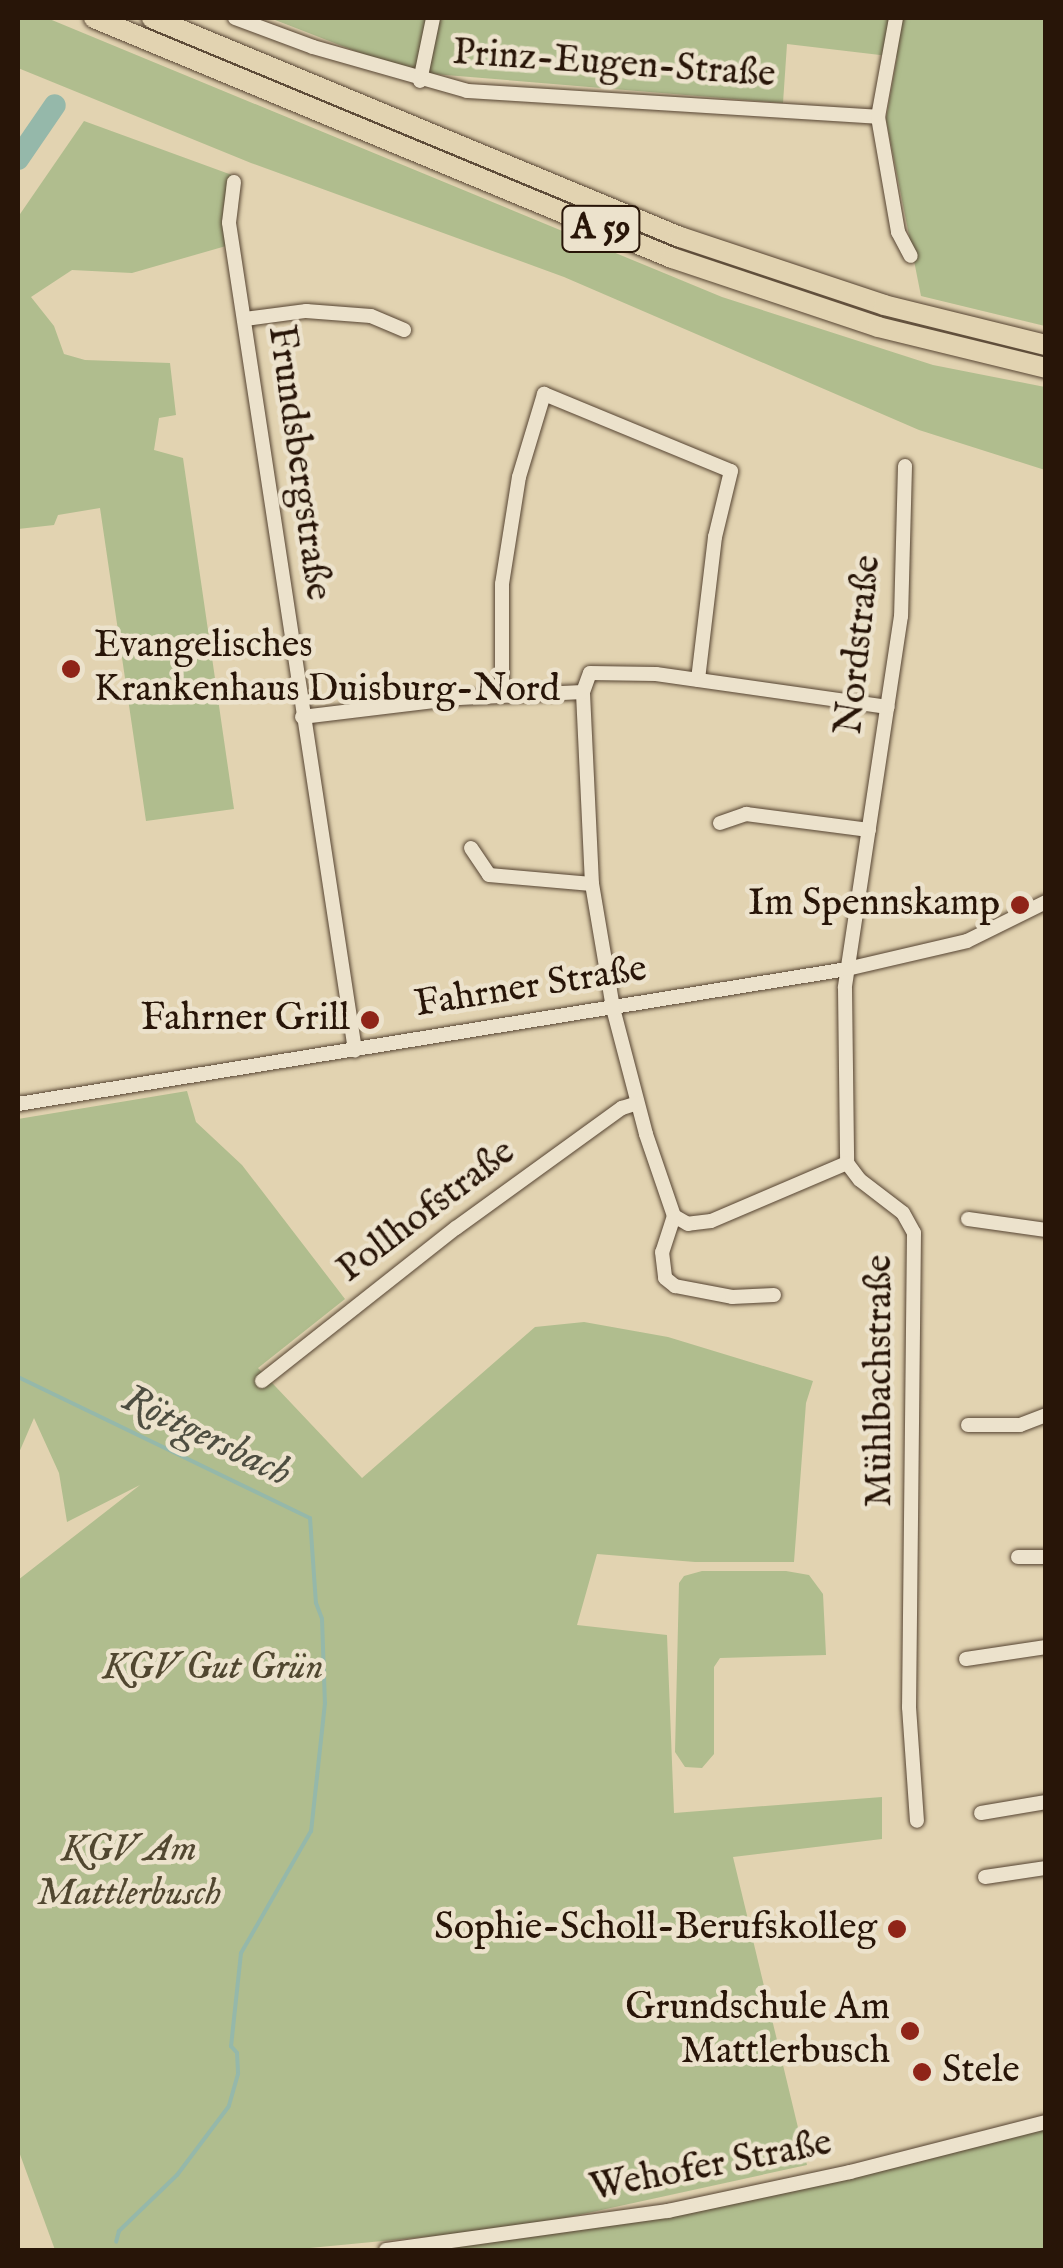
<!DOCTYPE html>
<html>
<head>
<meta charset="utf-8">
<style>
	body { margin:0 }
	#map { position:relative; width:1063px; height:2268px; overflow:hidden; background:#e2d3b1; font-family:"IM FELL English",serif }
	div>[style] { position:absolute }
	.green>* { inset:0; background:#b0bd8e }
	.stream>* { height:4px; margin:-2px; padding:0 2px; transform-origin:2px; border-radius:2px; background:#95b8aa }
	.river>* { height:22px; margin:-11px; padding:0 11px; transform-origin:11px; border-radius:11px; background:#95b8aa }
	.roads { filter:drop-shadow(0 0 2px #564432) drop-shadow(0 0 2px #564432) }
	.minor>* { height:14px; margin:-7px; padding:0 7px; transform-origin:7px; border-radius:7px; background:#ece2cc }
	.highway>* { height:20px; margin:-10px; padding:0 10px; transform-origin:10px; border-radius:10px; background:#e2d3b1 }
	.dots>* { width:28px; height:28px; translate:-50% -50%; box-sizing:border-box; border:5px solid #ece2cc; border-radius:50% }
	span { translate:-50% -50%; white-space:nowrap; text-align:center; line-height:1.15; -webkit-text-stroke:9px #ece2cc; paint-order:stroke }
	.shield-label span { padding:2px 8px; background:#ece2cc; border:2px solid; border-radius:8px; -webkit-text-stroke-width:0 }
	.shield-label { font-size:35px; color:#281508; font-weight:700 }
	.street-label { font-size:38px; color:#281508 }
	.poi-label { font-size:38px; color:#281508 }
	.left { translate:0 -50%; text-align:left }
	.right { translate:-100% -50%; text-align:right }
	.park-label { font-size:38px; color:#514730; font-style:italic }
	.water-label { font-size:40px; color:#4e4e41; font-style:italic }
	.frame { position:absolute; inset:0; border:20px solid #281508; pointer-events:none }
</style>
</head>
<body>
<div id="map">
	<div class="green">
		<i style="clip-path:polygon(18px 18px,47px 18px,722px 297px,933px 365px,1045px 387px,1045px 470px,919px 430px,564px 277px,251px 163px,18px 68px)"></i>
		<i style="clip-path:polygon(270px 18px,1045px 18px,1045px 326px,921px 296px,886px 119px,897px 57px,787px 44px,783px 103px,409px 72px)"></i>
		<i style="clip-path:polygon(84px 121px,232px 175px,223px 208px,226px 246px,132px 273px,72px 270px,31px 297px,54px 326px,64px 354px,85px 360px,170px 363px,176px 415px,159px 418px,154px 450px,183px 458px,234px 809px,146px 821px,100px 508px,58px 515px,54px 525px,18px 529px,18px 217px)"></i>
		<i style="clip-path:polygon(187px 1091px,196px 1122px,242px 1165px,345px 1299px,258px 1368px,362px 1478px,535px 1327px,584px 1322px,668px 1337px,813px 1381px,806px 1403px,794px 1562px,695px 1562px,597px 1554px,577px 1625px,667px 1635px,674px 1813px,882px 1797px,882px 1839px,733px 1857px,807px 2165px,519px 2228px,289px 2250px,55px 2250px,18px 2149px,18px 1580px,140px 1485px,67px 1522px,59px 1473px,34px 1418px,18px 1455px,18px 1119px)"></i>
		<i style="clip-path:polygon(702px 1571px,786px 1571px,809px 1575px,823px 1594px,826px 1655px,720px 1658px,714px 1667px,714px 1754px,702px 1768px,685px 1767px,675px 1752px,679px 1583px,684px 1576px)"></i>
		<i style="clip-path:polygon(1045px 2127px,1045px 2250px,422px 2250px,579px 2229px)"></i>
	</div>
	<div class="stream">
		<i style="left:18px;top:1377px;width:324px;rotate:25.8deg"></i>
		<i style="left:310px;top:1518px;width:85px;rotate:86deg"></i>
		<i style="left:316px;top:1603px;width:17px;rotate:69deg"></i>
		<i style="left:322px;top:1619px;width:84px;rotate:88deg"></i>
		<i style="left:325px;top:1703px;width:129px;rotate:96.2deg"></i>
		<i style="left:311px;top:1831px;width:141px;rotate:119.8deg"></i>
		<i style="left:241px;top:1953px;width:94px;rotate:96.1deg"></i>
		<i style="left:231px;top:2046px;width:9px;rotate:49deg"></i>
		<i style="left:237px;top:2053px;width:21px;rotate:87deg"></i>
		<i style="left:238px;top:2074px;width:33px;rotate:106deg"></i>
		<i style="left:229px;top:2106px;width:86px;rotate:127deg"></i>
		<i style="left:177px;top:2175px;width:81px;rotate:136deg"></i>
		<i style="left:119px;top:2231px;width:11px;rotate:105deg"></i>
	</div>
	<div class="river">
		<i style="left:18px;top:159px;width:65px;rotate:-55.6deg"></i>
	</div>
	<div class="roads">
		<div class="minor">
			<i style="left:235px;top:18px;width:83px;rotate:20.4deg"></i>
			<i style="left:313px;top:47px;width:160px;rotate:15.9deg"></i>
			<i style="left:467px;top:91px;width:412px;rotate:3.6deg"></i>
			<i style="left:896px;top:18px;width:101px;rotate:100.3deg"></i>
			<i style="left:878px;top:117px;width:117px;rotate:80.1deg"></i>
			<i style="left:898px;top:232px;width:27px;rotate:62deg"></i>
			<i style="left:420px;top:81px;width:64px;rotate:-78.3deg"></i>
			<i style="left:234px;top:182px;width:41px;rotate:97deg"></i>
			<i style="left:229px;top:223px;width:837px;rotate:81.34deg"></i>
			<i style="left:245px;top:319px;width:62px;rotate:-7.5deg"></i>
			<i style="left:306px;top:311px;width:65px;rotate:4.4deg"></i>
			<i style="left:371px;top:316px;width:36px;rotate:23deg"></i>
			<i style="left:905px;top:466px;width:150px;rotate:91.5deg"></i>
			<i style="left:901px;top:616px;width:376px;rotate:98.6deg"></i>
			<i style="left:845px;top:988px;width:175px;rotate:89.3deg"></i>
			<i style="left:847px;top:1163px;width:21px;rotate:53deg"></i>
			<i style="left:860px;top:1180px;width:54px;rotate:37.5deg"></i>
			<i style="left:903px;top:1213px;width:23px;rotate:61deg"></i>
			<i style="left:914px;top:1233px;width:474px;rotate:90.6deg"></i>
			<i style="left:909px;top:1707px;width:114px;rotate:86deg"></i>
			<i style="left:502px;top:694px;width:110px;rotate:-90deg"></i>
			<i style="left:502px;top:584px;width:108px;rotate:-81deg"></i>
			<i style="left:519px;top:477px;width:87px;rotate:-73.2deg"></i>
			<i style="left:544px;top:394px;width:202px;rotate:22.4deg"></i>
			<i style="left:731px;top:471px;width:68px;rotate:103.6deg"></i>
			<i style="left:715px;top:537px;width:144px;rotate:96.8deg"></i>
			<i style="left:302px;top:717px;width:158px;rotate:-6.9deg"></i>
			<i style="left:459px;top:698px;width:124px;rotate:-2.8deg"></i>
			<i style="left:720px;top:823px;width:28px;rotate:-19deg"></i>
			<i style="left:746px;top:814px;width:124px;rotate:7.4deg"></i>
			<i style="left:471px;top:848px;width:32px;rotate:56deg"></i>
			<i style="left:489px;top:875px;width:103px;rotate:5deg"></i>
			<i style="left:18px;top:1104px;width:840px;rotate:-9.25deg"></i>
			<i style="left:847px;top:969px;width:123px;rotate:-13.1deg"></i>
			<i style="left:967px;top:941px;width:88px;rotate:-26.3deg"></i>
			<i style="left:847px;top:1163px;width:148px;rotate:156.9deg"></i>
			<i style="left:711px;top:1221px;width:23px;rotate:173deg"></i>
			<i style="left:688px;top:1224px;width:16px;rotate:-150deg"></i>
			<i style="left:674px;top:1216px;width:87px;rotate:-108.9deg"></i>
			<i style="left:646px;top:1134px;width:130px;rotate:-104.7deg"></i>
			<i style="left:613px;top:1008px;width:126px;rotate:-99.6deg"></i>
			<i style="left:592px;top:884px;width:192px;rotate:-92.7deg"></i>
			<i style="left:583px;top:692px;width:20px;rotate:-70deg"></i>
			<i style="left:590px;top:673px;width:66px;rotate:0.9deg"></i>
			<i style="left:656px;top:674px;width:234px;rotate:8.1deg"></i>
			<i style="left:674px;top:1216px;width:38px;rotate:108deg"></i>
			<i style="left:662px;top:1252px;width:26px;rotate:83deg"></i>
			<i style="left:665px;top:1278px;width:13px;rotate:39deg"></i>
			<i style="left:675px;top:1286px;width:58px;rotate:10.9deg"></i>
			<i style="left:732px;top:1297px;width:42px;rotate:-2.7deg"></i>
			<i style="left:968px;top:1219px;width:79px;rotate:8deg"></i>
			<i style="left:262px;top:1381px;width:247px;rotate:-38.3deg"></i>
			<i style="left:456px;top:1228px;width:205px;rotate:-35.9deg"></i>
			<i style="left:622px;top:1108px;width:16px;rotate:-18deg"></i>
			<i style="left:968px;top:1425px;width:52px"></i>
			<i style="left:1020px;top:1425px;width:28px;rotate:-21deg"></i>
			<i style="left:1018px;top:1557px;width:28px"></i>
			<i style="left:966px;top:1659px;width:81px;rotate:-8.5deg"></i>
			<i style="left:981px;top:1813px;width:66px;rotate:-9.6deg"></i>
			<i style="left:985px;top:1877px;width:62px;rotate:-8.4deg"></i>
			<i style="left:386px;top:2250px;width:285px;rotate:-7.9deg"></i>
			<i style="left:668px;top:2211px;width:186px;rotate:-12.1deg"></i>
			<i style="left:850px;top:2172px;width:202px;rotate:-14.3deg"></i>
		</div>
		<div class="highway">
			<i style="left:94px;top:18px;width:626px;rotate:22.55deg"></i>
			<i style="left:672px;top:258px;width:217px;rotate:18.5deg"></i>
			<i style="left:878px;top:327px;width:173px;rotate:13.7deg"></i>
			<i style="left:152px;top:18px;width:572px;rotate:22.53deg"></i>
			<i style="left:680px;top:237px;width:215px;rotate:18.4deg"></i>
			<i style="left:884px;top:305px;width:167px;rotate:13.9deg"></i>
		</div>
	</div>
	<div class="dots">
		<i style="left:71px;top:669px;background:#8f2418"></i>
		<i style="left:1020px;top:905px;background:#8f2418"></i>
		<i style="left:370px;top:1020px;background:#8f2418"></i>
		<i style="left:897px;top:1929px;background:#8f2418"></i>
		<i style="left:910px;top:2031px;background:#8f2418"></i>
		<i style="left:922px;top:2072px;background:#8f2418"></i>
	</div>
	<div class="shield-label">
		<span style="left:601px;top:229px">A 59</span>
	</div>
	<div class="street-label">
		<span style="left:614px;top:65px;rotate:4deg">Prinz-Eugen-Straße</span>
		<span style="left:298px;top:463px;rotate:82deg">Frundsbergstraße</span>
		<span style="left:860px;top:645px;rotate:-84deg">Nordstraße</span>
		<span style="left:531px;top:988px;rotate:-9deg">Fahrner Straße</span>
		<span style="left:427px;top:1212px;rotate:-37deg">Pollhofstraße</span>
		<span style="left:881px;top:1381px;rotate:-90deg">Mühlbachstraße</span>
		<span style="left:711px;top:2167px;rotate:-11deg">Wehofer Straße</span>
	</div>
	<div class="poi-label">
		<span class="left" style="left:94px;top:669px">Evangelisches<br>Krankenhaus Duisburg-Nord</span>
		<span class="right" style="left:1000px;top:905px">Im Spennskamp</span>
		<span class="right" style="left:350px;top:1020px">Fahrner Grill</span>
		<span class="right" style="left:877px;top:1929px">Sophie-Scholl-Berufskolleg</span>
		<span class="right" style="left:890px;top:2031px">Grundschule Am<br>Mattlerbusch</span>
		<span class="left" style="left:942px;top:2072px">Stele</span>
	</div>
	<div class="park-label">
		<span style="left:213px;top:1669px">KGV Gut Grün</span>
		<span style="left:129px;top:1873px">KGV Am<br>Mattlerbusch</span>
	</div>
	<div class="water-label">
		<span style="left:206px;top:1437px;rotate:26deg">Röttgersbach</span>
	</div>
	<div class="frame"></div>
</div>
</body>
</html>
